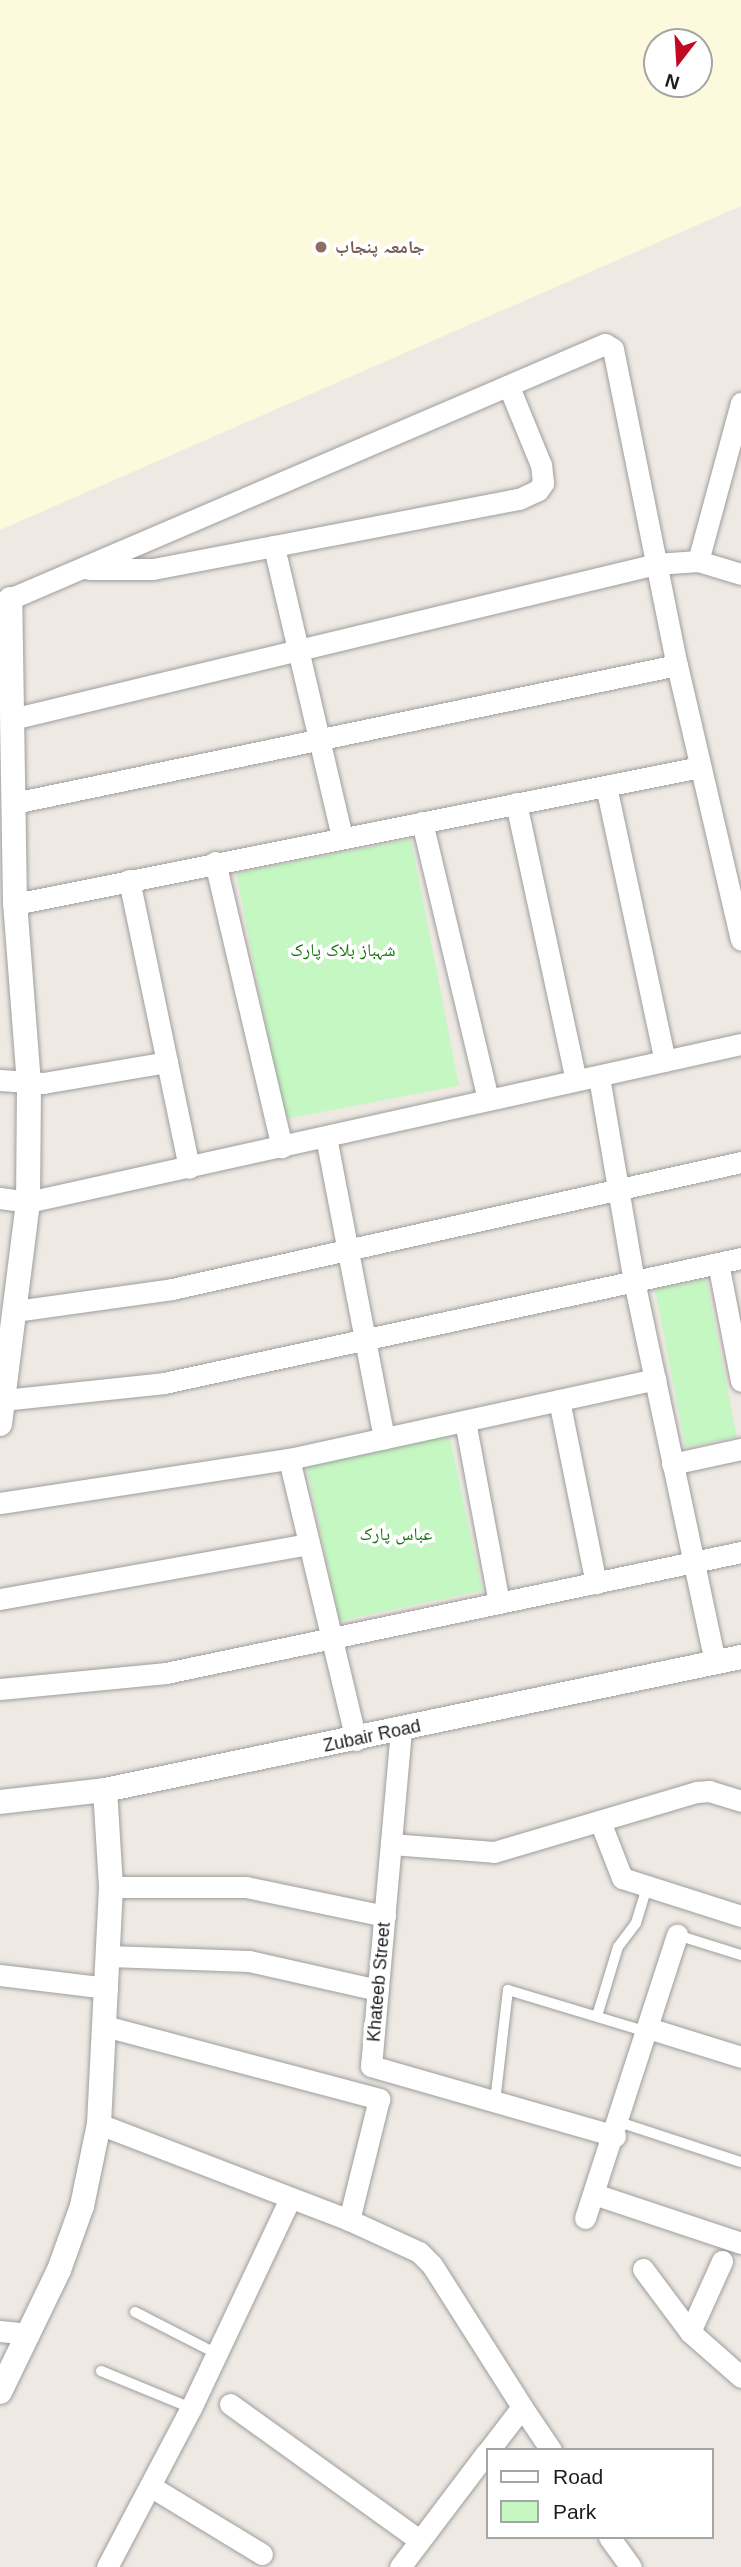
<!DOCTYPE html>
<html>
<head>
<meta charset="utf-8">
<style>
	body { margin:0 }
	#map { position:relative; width:741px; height:2567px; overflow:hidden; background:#eee9e3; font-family:Arial,"Noto Naskh Arabic",sans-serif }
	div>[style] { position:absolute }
	.education>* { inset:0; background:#fdf9dd }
	.park>* { inset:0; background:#c5f7c2; transform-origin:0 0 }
	.roads { filter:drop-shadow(0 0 2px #9e9e9e) drop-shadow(0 0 2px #9e9e9e) }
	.service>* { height:10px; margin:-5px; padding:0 5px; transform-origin:5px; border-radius:5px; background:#fff }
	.minor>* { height:21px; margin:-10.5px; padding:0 10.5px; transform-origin:10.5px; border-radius:10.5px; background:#fff }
	.tertiary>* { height:24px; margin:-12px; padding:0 12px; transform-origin:12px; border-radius:12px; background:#fff }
	.dots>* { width:19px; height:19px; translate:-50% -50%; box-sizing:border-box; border:4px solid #fff; border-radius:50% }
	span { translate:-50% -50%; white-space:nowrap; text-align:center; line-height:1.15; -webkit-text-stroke:7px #fff; paint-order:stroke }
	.education-label { font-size:18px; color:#785e54; font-weight:700 }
	.left { translate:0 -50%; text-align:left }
	.park-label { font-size:18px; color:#177610 }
	.street-label { font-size:18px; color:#1d1d1d }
	.legend { position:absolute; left:486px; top:2448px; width:228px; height:91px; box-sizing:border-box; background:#fff; border:2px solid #a5a5a5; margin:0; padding:9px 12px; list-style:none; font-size:21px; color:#1d1d1d }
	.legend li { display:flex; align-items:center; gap:14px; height:35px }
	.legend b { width:35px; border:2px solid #a5a5a5 }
	.north { position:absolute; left:643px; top:28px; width:70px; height:70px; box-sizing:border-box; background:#fff; border:2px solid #a5a5a5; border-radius:50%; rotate:197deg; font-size:19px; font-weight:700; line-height:28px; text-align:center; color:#1d1d1d }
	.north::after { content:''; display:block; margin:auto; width:24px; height:32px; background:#c10924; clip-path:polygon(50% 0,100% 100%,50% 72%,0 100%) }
</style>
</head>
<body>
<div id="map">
	<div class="education">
		<i style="clip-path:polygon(evenodd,0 0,741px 0,741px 206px,0 530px,0 0,657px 42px,699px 42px,699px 84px,657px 84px,657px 42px)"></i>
	</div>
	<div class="park">
		<i style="left:411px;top:839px;width:251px;height:178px;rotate:79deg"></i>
		<i style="left:706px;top:1279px;width:161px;height:52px;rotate:79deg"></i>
		<i style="left:449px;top:1434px;width:160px;height:146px;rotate:78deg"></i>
	</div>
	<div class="roads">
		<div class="service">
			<i style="left:677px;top:1935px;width:67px;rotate:17.4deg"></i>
			<i style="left:597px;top:2016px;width:72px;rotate:-73.1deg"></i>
			<i style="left:618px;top:1947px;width:30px;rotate:-53deg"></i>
			<i style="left:636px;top:1923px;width:37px;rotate:-73deg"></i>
			<i style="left:495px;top:2102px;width:113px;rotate:-83.4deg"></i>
			<i style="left:508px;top:1990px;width:145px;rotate:16.8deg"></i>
			<i style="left:619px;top:2122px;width:128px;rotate:18.2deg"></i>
			<i style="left:135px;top:2312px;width:92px;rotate:27.1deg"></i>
			<i style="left:101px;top:2371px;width:97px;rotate:22.3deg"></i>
		</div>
		<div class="minor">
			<i style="left:698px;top:561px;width:164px;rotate:-74.8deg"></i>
			<i style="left:89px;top:569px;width:64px"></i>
			<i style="left:153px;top:569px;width:123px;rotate:-10.8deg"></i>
			<i style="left:0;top:603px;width:658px;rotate:-23.18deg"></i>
			<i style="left:605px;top:344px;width:9px;rotate:32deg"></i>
			<i style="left:613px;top:349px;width:322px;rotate:78.6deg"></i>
			<i style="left:677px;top:665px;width:282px;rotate:76.9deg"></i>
			<i style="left:12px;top:719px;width:662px;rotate:-13.53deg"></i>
			<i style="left:656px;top:564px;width:42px;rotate:-4.1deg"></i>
			<i style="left:698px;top:561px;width:45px;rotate:16.8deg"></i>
			<i style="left:606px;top:786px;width:281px;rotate:77.9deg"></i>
			<i style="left:14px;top:803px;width:677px;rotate:-11.76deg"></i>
			<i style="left:516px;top:803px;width:283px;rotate:77.8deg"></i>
			<i style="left:422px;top:822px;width:284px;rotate:76.6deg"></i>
			<i style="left:342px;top:837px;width:299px;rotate:-103.2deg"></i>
			<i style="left:274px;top:546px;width:249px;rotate:-10.9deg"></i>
			<i style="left:519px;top:499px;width:21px;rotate:-25deg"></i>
			<i style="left:538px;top:490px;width:9px;rotate:-54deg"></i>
			<i style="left:543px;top:483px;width:18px;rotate:-96deg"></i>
			<i style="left:541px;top:465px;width:84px;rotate:-112.3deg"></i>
			<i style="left:215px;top:862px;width:293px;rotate:76.8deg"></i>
			<i style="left:129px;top:880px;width:294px;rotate:78.2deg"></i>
			<i style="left:15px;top:904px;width:699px;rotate:-11.31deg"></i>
			<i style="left:599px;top:1077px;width:207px;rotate:80.3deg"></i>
			<i style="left:634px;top:1281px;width:390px;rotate:78deg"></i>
			<i style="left:0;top:1080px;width:43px;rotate:4deg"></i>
			<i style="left:43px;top:1083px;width:126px;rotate:-9.6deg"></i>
			<i style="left:326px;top:1137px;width:307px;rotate:79.1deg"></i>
			<i style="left:0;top:1198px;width:28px;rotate:8deg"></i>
			<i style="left:28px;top:1202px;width:730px;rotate:-12.49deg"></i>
			<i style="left:718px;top:1263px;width:120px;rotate:79deg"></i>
			<i style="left:16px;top:1311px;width:158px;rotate:-8deg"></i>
			<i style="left:172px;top:1289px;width:583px;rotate:-12.58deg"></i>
			<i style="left:3px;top:1400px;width:162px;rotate:-6deg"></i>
			<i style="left:164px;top:1383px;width:590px;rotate:-12.22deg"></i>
			<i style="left:559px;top:1400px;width:187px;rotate:78.6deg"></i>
			<i style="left:465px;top:1421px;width:185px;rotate:79.4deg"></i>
			<i style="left:289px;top:1459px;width:289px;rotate:76.6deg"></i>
			<i style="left:672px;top:1464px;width:71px;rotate:-12.3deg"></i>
			<i style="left:0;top:1503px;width:292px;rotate:-8.7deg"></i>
			<i style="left:289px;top:1459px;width:375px;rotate:-12.3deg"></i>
			<i style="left:0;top:1599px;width:314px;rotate:-10.1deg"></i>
			<i style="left:0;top:1689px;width:167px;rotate:-5.5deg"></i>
			<i style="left:166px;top:1673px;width:588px;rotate:-11.88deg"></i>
			<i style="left:401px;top:1730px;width:337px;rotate:95.1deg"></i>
			<i style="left:371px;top:2066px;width:254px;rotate:16deg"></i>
			<i style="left:601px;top:1824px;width:58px;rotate:68.7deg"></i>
			<i style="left:622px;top:1878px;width:125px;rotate:17.7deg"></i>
			<i style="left:391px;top:1844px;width:103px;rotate:4.4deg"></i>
			<i style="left:494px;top:1852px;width:212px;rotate:-16.5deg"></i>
			<i style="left:697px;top:1792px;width:12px;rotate:-5deg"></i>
			<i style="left:709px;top:1791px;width:34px;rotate:17deg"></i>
			<i style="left:111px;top:1887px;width:135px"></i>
			<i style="left:246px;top:1887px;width:142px;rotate:11.8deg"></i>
			<i style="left:109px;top:1956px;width:140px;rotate:2deg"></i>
			<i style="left:249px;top:1961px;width:132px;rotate:12.7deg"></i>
			<i style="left:0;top:1975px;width:108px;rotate:6.9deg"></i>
			<i style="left:105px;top:2026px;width:284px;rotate:14.9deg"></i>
			<i style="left:379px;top:2099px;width:125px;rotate:103.9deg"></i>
			<i style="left:648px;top:2028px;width:97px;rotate:17.3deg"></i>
			<i style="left:99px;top:2124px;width:268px;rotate:21deg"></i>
			<i style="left:349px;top:2220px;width:77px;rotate:24.6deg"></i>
			<i style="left:419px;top:2252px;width:18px;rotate:45deg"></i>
			<i style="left:432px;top:2265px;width:168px;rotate:57.6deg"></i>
			<i style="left:522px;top:2407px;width:54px;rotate:127.5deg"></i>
			<i style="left:594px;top:2194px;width:155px;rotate:18.4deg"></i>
			<i style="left:585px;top:2218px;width:298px;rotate:-72deg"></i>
			<i style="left:643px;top:2269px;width:79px;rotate:53.3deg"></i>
			<i style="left:690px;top:2332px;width:68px;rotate:41.4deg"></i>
			<i style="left:0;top:2331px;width:29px;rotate:6deg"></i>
			<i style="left:690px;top:2332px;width:78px;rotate:-65.7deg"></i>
			<i style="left:230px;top:2404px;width:233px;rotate:35.7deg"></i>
			<i style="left:522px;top:2407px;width:52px;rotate:56deg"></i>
			<i style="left:150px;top:2486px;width:131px;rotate:31.3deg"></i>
			<i style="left:609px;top:2537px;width:37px;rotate:54deg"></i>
			<i style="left:107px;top:2567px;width:180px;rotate:-62.2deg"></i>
			<i style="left:191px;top:2408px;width:229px;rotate:-64.7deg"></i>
			<i style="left:400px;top:2567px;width:144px;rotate:-52.9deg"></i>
		</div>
		<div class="tertiary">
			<i style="left:0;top:1424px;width:224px;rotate:-82.8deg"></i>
			<i style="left:28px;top:1202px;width:118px;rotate:-89.5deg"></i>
			<i style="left:29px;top:1084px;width:181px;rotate:-94.4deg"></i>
			<i style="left:15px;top:904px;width:305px;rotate:-90.9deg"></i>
			<i style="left:0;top:1802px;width:106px;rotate:-6.5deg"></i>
			<i style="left:105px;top:1790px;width:650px;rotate:-11.81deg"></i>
			<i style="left:0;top:2392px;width:136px;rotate:-64.2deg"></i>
			<i style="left:59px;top:2270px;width:68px;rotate:-70.2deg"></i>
			<i style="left:82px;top:2206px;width:84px;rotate:-78.3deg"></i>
			<i style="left:99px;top:2124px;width:237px;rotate:-87.1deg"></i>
			<i style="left:111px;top:1887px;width:97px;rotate:-93.5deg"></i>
		</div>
	</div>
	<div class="dots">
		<i style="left:321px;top:247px;background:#8d6e63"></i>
	</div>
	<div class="education-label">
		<span class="left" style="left:335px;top:247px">جامعہ پنجاب</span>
	</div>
	<div class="park-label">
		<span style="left:343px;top:950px">شہباز بلاک پارک</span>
		<span style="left:396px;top:1534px">عباس پارک</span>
	</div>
	<div class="street-label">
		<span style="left:372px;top:1736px;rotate:-12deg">Zubair Road</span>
		<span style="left:379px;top:1982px;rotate:-85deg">Khateeb Street</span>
	</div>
	<ul class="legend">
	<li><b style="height:9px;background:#fff"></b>Road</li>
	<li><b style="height:19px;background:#c5f7c2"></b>Park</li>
	</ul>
	<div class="north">N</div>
</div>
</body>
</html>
